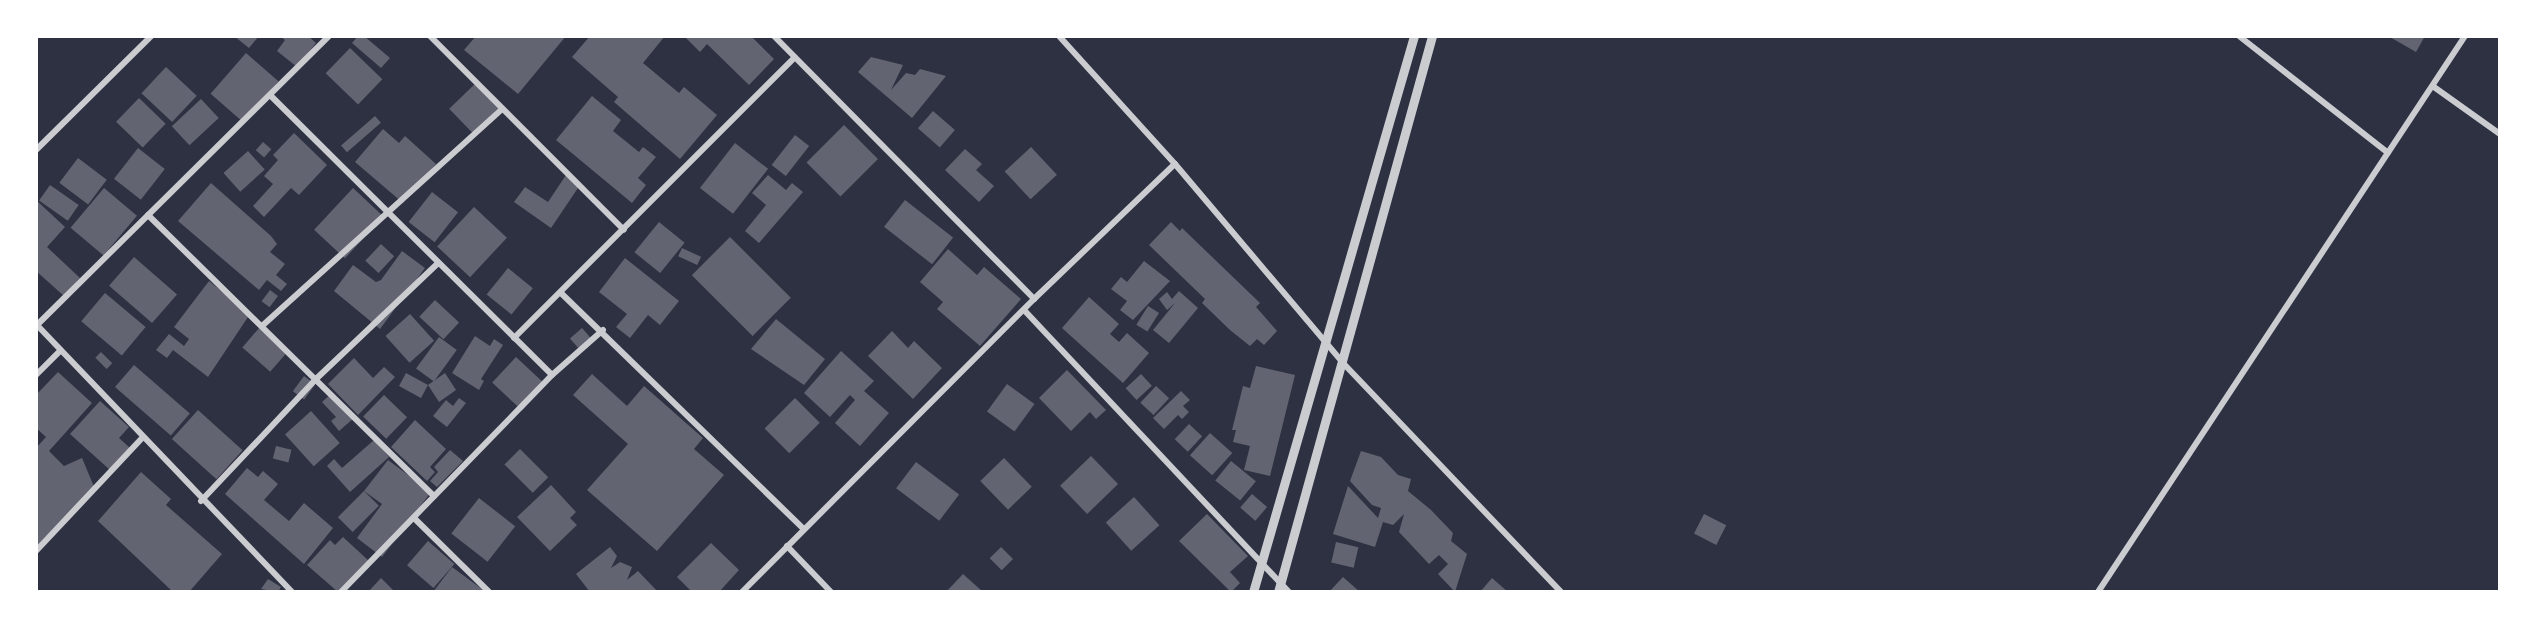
<!DOCTYPE html>
<html>
<head>
<meta charset="utf-8">
<style>
	body { margin:0 }
	#map { position:relative; width:2536px; height:628px; overflow:hidden; background:#2d3142; font-family:"Source Sans 3",sans-serif }
	div>[style] { position:absolute }
	.building>* { inset:0; background:#626471; transform-origin:0 0 }
	.minor>* { height:6px; margin:-3px; padding:0 3px; transform-origin:3px; border-radius:3px; background:#caccd0 }
	.tertiary>* { height:9px; margin:-4.5px; padding:0 4.5px; transform-origin:4.5px; border-radius:4.5px; background:#caccd0 }
	span { translate:-50% -50%; white-space:nowrap; text-align:center; line-height:1.15; -webkit-text-stroke:4.5px #fff; paint-order:stroke }
	.frame { position:absolute; inset:0; border:38px solid #fff; pointer-events:none }
</style>
</head>
<body>
<div id="map">
	<div class="building">
		<i style="clip-path:polygon(234px 36px,259px 36px,249px 48px)"></i>
		<i style="clip-path:polygon(280px 36px,308px 36px,316px 43px,297px 67px,277px 51px,285px 40px)"></i>
		<i style="clip-path:polygon(358px 36px,364px 36px,390px 58px,381px 68px,352px 43px)"></i>
		<i style="clip-path:polygon(476px 36px,566px 36px,518px 94px,464px 50px)"></i>
		<i style="clip-path:polygon(590px 36px,665px 36px,643px 63px,679px 93px,684px 87px,717px 115px,680px 159px,614px 102px,618px 97px,572px 57px)"></i>
		<i style="clip-path:polygon(684px 36px,751px 36px,774px 59px,749px 85px,707px 44px,700px 52px)"></i>
		<i style="clip-path:polygon(2388px 36px,2425px 36px,2416px 52px)"></i>
		<i style="left:350px;top:48px;width:45px;height:35px;rotate:44deg"></i>
		<i style="left:246px;top:53px;width:43px;height:54px;rotate:41deg"></i>
		<i style="clip-path:polygon(871px 57px,903px 65px,891px 90px,906px 73px,915px 75px,920px 69px,946px 76px,912px 118px,858px 72px)"></i>
		<i style="left:166px;top:67px;width:42px;height:36px;rotate:43deg"></i>
		<i style="left:478px;top:81px;width:35px;height:40px;rotate:46deg"></i>
		<i style="clip-path:polygon(592px 96px,621px 120px,613px 131px,639px 152px,643px 147px,656px 157px,638px 178px,646px 185px,632px 203px,556px 140px)"></i>
		<i style="left:139px;top:98px;width:37px;height:33px;rotate:44deg"></i>
		<i style="left:201px;top:99px;width:26px;height:40px;rotate:47deg"></i>
		<i style="left:933px;top:111px;width:29px;height:23px;rotate:41deg"></i>
		<i style="left:375px;top:116px;width:9px;height:45px;rotate:49deg"></i>
		<i style="left:844px;top:125px;width:48px;height:53px;rotate:45deg"></i>
		<i style="clip-path:polygon(383px 129px,399px 143px,405px 136px,436px 164px,403px 203px,355px 162px)"></i>
		<i style="clip-path:polygon(294px 133px,327px 165px,299px 195px,291px 188px,264px 217px,253px 206px,273px 184px,264px 176px,278px 160px,273px 155px)"></i>
		<i style="left:795px;top:135px;width:18px;height:38px;rotate:38deg"></i>
		<i style="left:263px;top:142px;width:11px;height:11px;rotate:41deg"></i>
		<i style="left:735px;top:143px;width:42px;height:57px;rotate:38deg"></i>
		<i style="left:1031px;top:147px;width:38px;height:36px;rotate:47deg"></i>
		<i style="left:138px;top:148px;width:34px;height:39px;rotate:38deg"></i>
		<i style="clip-path:polygon(965px 149px,982px 164px,976px 170px,994px 186px,979px 202px,945px 170px)"></i>
		<i style="left:248px;top:151px;width:25px;height:33px;rotate:48deg"></i>
		<i style="left:78px;top:158px;width:36px;height:31px;rotate:37deg"></i>
		<i style="clip-path:polygon(566px 175px,580px 185px,551px 228px,514px 202px,525px 187px,548px 202px)"></i>
		<i style="clip-path:polygon(768px 175px,786px 190px,792px 183px,803px 192px,759px 243px,745px 231px,766px 205px,752px 193px)"></i>
		<i style="clip-path:polygon(211px 183px,271px 236px,277px 244px,270px 252px,285px 264px,276px 275px,287px 284px,281px 291px,267px 280px,259px 290px,178px 221px)"></i>
		<i style="left:50px;top:185px;width:35px;height:19px;rotate:35deg"></i>
		<i style="left:104px;top:188px;width:43px;height:52px;rotate:40deg"></i>
		<i style="left:353px;top:188px;width:42px;height:57px;rotate:43deg"></i>
		<i style="left:432px;top:192px;width:33px;height:38px;rotate:38deg"></i>
		<i style="clip-path:polygon(36px 200px,65px 227px,47px 247px,80px 278px,64px 296px,36px 271px)"></i>
		<i style="left:905px;top:200px;width:61px;height:34px;rotate:38deg"></i>
		<i style="left:474px;top:207px;width:45px;height:54px;rotate:43deg"></i>
		<i style="left:659px;top:222px;width:33px;height:39px;rotate:39deg"></i>
		<i style="clip-path:polygon(1171px 222px,1180px 231px,1182px 228px,1260px 303px,1256px 307px,1277px 331px,1264px 345px,1257px 339px,1250px 346px,1230px 330px,1202px 303px,1205px 299px,1149px 245px)"></i>
		<i style="left:730px;top:237px;width:86px;height:54px;rotate:45deg"></i>
		<i style="left:381px;top:244px;width:18px;height:23px;rotate:43deg"></i>
		<i style="left:682px;top:248px;width:21px;height:9px;rotate:25deg"></i>
		<i style="clip-path:polygon(948px 249px,977px 275px,984px 267px,1021px 299px,980px 346px,937px 309px,943px 302px,920px 282px)"></i>
		<i style="clip-path:polygon(402px 251px,425px 268px,380px 329px,334px 291px,353px 265px,376px 282px,381px 280px)"></i>
		<i style="left:134px;top:257px;width:57px;height:38px;rotate:41deg"></i>
		<i style="clip-path:polygon(625px 258px,679px 301px,660px 325px,648px 315px,630px 338px,616px 327px,627px 314px,599px 292px)"></i>
		<i style="clip-path:polygon(1144px 261px,1170px 281px,1133px 320px,1120px 310px,1127px 301px,1111px 289px,1121px 277px,1127px 282px)"></i>
		<i style="left:508px;top:268px;width:32px;height:34px;rotate:39deg"></i>
		<i style="clip-path:polygon(209px 281px,250px 314px,208px 377px,173px 350px,167px 358px,156px 350px,169px 334px,184px 346px,189px 339px,174px 327px)"></i>
		<i style="left:270px;top:290px;width:10px;height:14px;rotate:37deg"></i>
		<i style="clip-path:polygon(1179px 291px,1198px 308px,1169px 343px,1153px 330px,1175px 303px,1167px 310px,1159px 299px,1167px 292px,1172px 299px)"></i>
		<i style="left:105px;top:293px;width:53px;height:37px;rotate:40deg"></i>
		<i style="clip-path:polygon(1089px 297px,1119px 324px,1110px 334px,1119px 342px,1127px 333px,1149px 353px,1123px 383px,1062px 328px)"></i>
		<i style="left:435px;top:300px;width:33px;height:23px;rotate:43deg"></i>
		<i style="left:1148px;top:306px;width:13px;height:22px;rotate:32deg"></i>
		<i style="left:410px;top:314px;width:36px;height:33px;rotate:48deg"></i>
		<i style="clip-path:polygon(776px 319px,825px 359px,804px 385px,751px 349px)"></i>
		<i style="left:260px;top:327px;width:37px;height:27px;rotate:41deg"></i>
		<i style="left:582px;top:328px;width:18px;height:16px;rotate:49deg"></i>
		<i style="clip-path:polygon(892px 331px,908px 348px,914px 341px,942px 368px,913px 399px,868px 356px)"></i>
		<i style="clip-path:polygon(475px 336px,490px 346px,494px 339px,503px 345px,481px 379px,484px 381px,479px 390px,452px 373px)"></i>
		<i style="left:439px;top:337px;width:22px;height:39px;rotate:36deg"></i>
		<i style="clip-path:polygon(841px 351px,874px 381px,864px 391px,889px 413px,860px 446px,835px 423px,855px 400px,850px 395px,830px 417px,804px 393px)"></i>
		<i style="left:101px;top:352px;width:16px;height:8px;rotate:45deg"></i>
		<i style="left:516px;top:357px;width:41px;height:35px;rotate:43deg"></i>
		<i style="clip-path:polygon(354px 358px,373px 378px,384px 367px,395px 377px,358px 415px,328px 384px)"></i>
		<i style="left:134px;top:365px;width:74px;height:29px;rotate:41deg"></i>
		<i style="clip-path:polygon(1256px 366px,1295px 375px,1270px 476px,1244px 470px,1250px 446px,1233px 442px,1236px 430px,1232px 430px,1243px 386px,1250px 388px)"></i>
		<i style="clip-path:polygon(1067px 370px,1106px 410px,1096px 419px,1090px 412px,1071px 431px,1039px 398px)"></i>
		<i style="clip-path:polygon(58px 372px,92px 403px,49px 451px,64px 466px,82px 458px,95px 489px,36px 554px,36px 448px,46px 437px,36px 428px,36px 395px)"></i>
		<i style="clip-path:polygon(406px 373px,428px 385px,445px 373px,456px 390px,439px 402px,428px 385px,421px 398px,399px 386px)"></i>
		<i style="clip-path:polygon(592px 374px,627px 406px,644px 386px,703px 438px,694px 449px,724px 475px,657px 551px,587px 490px,628px 444px,573px 395px)"></i>
		<i style="left:1141px;top:374px;width:16px;height:21px;rotate:47deg"></i>
		<i style="left:304px;top:376px;width:14px;height:19px;rotate:36deg"></i>
		<i style="left:1007px;top:384px;width:34px;height:34px;rotate:36deg"></i>
		<i style="left:1156px;top:386px;width:18px;height:23px;rotate:43deg"></i>
		<i style="clip-path:polygon(1181px 391px,1190px 400px,1183px 406px,1189px 412px,1182px 419px,1178px 415px,1164px 429px,1153px 418px)"></i>
		<i style="clip-path:polygon(332px 393px,354px 418px,339px 431px,331px 421px,336px 417px,322px 402px)"></i>
		<i style="left:384px;top:395px;width:32px;height:30px;rotate:44deg"></i>
		<i style="clip-path:polygon(459px 398px,466px 403px,447px 427px,433px 416px,446px 400px,453px 406px)"></i>
		<i style="left:795px;top:398px;width:35px;height:43px;rotate:45deg"></i>
		<i style="clip-path:polygon(100px 401px,129px 427px,119px 438px,130px 448px,110px 470px,70px 434px)"></i>
		<i style="left:198px;top:410px;width:60px;height:39px;rotate:42deg"></i>
		<i style="left:311px;top:411px;width:43px;height:35px;rotate:48deg"></i>
		<i style="clip-path:polygon(415px 420px,446px 449px,430px 467px,435px 472px,427px 481px,391px 447px)"></i>
		<i style="left:1189px;top:424px;width:18px;height:21px;rotate:43deg"></i>
		<i style="left:1210px;top:433px;width:30px;height:30px;rotate:42deg"></i>
		<i style="clip-path:polygon(374px 440px,389px 457px,350px 492px,327px 466px,334px 459px,342px 468px)"></i>
		<i style="left:276px;top:446px;width:16px;height:13px;rotate:14deg"></i>
		<i style="left:520px;top:449px;width:40px;height:22px;rotate:45deg"></i>
		<i style="clip-path:polygon(450px 450px,463px 461px,437px 487px,430px 481px,438px 472px,434px 467px)"></i>
		<i style="clip-path:polygon(1361px 451px,1381px 457px,1398px 475px,1411px 479px,1408px 491px,1431px 510px,1453px 533px,1451px 541px,1467px 554px,1455px 592px,1438px 574px,1448px 564px,1439px 555px,1429px 564px,1399px 532px,1404px 514px,1393px 525px,1383px 522px,1375px 547px,1333px 534px,1348px 486px,1378px 518px,1381px 508px,1372px 505px,1350px 481px)"></i>
		<i style="left:1091px;top:456px;width:39px;height:43px;rotate:46deg"></i>
		<i style="left:1004px;top:458px;width:40px;height:33px;rotate:46deg"></i>
		<i style="clip-path:polygon(388px 460px,431px 492px,382px 557px,357px 538px,382px 504px,364px 491px)"></i>
		<i style="left:1231px;top:461px;width:32px;height:25px;rotate:39deg"></i>
		<i style="left:916px;top:462px;width:54px;height:33px;rotate:37deg"></i>
		<i style="clip-path:polygon(247px 468px,258px 477px,263px 471px,278px 484px,264px 500px,289px 521px,304px 503px,333px 528px,304px 564px,225px 494px)"></i>
		<i style="clip-path:polygon(141px 472px,171px 499px,166px 505px,222px 554px,189px 592px,173px 592px,98px 521px)"></i>
		<i style="clip-path:polygon(551px 485px,576px 512px,570px 518px,577px 525px,550px 551px,517px 517px)"></i>
		<i style="left:364px;top:491px;width:21px;height:37px;rotate:45deg"></i>
		<i style="left:1252px;top:494px;width:20px;height:18px;rotate:41deg"></i>
		<i style="left:1134px;top:497px;width:38px;height:38px;rotate:48deg"></i>
		<i style="left:479px;top:498px;width:46px;height:45px;rotate:38deg"></i>
		<i style="clip-path:polygon(1207px 514px,1248px 556px,1230px 572px,1240px 583px,1231px 592px,1179px 541px)"></i>
		<i style="left:1704px;top:514px;width:25px;height:22px;rotate:27deg"></i>
		<i style="clip-path:polygon(343px 537px,369px 561px,338px 592px,307px 565px,330px 540px,335px 545px)"></i>
		<i style="left:428px;top:541px;width:35px;height:32px;rotate:41deg"></i>
		<i style="left:1336px;top:542px;width:23px;height:21px;rotate:13deg"></i>
		<i style="clip-path:polygon(711px 543px,739px 570px,719px 592px,692px 592px,677px 577px)"></i>
		<i style="clip-path:polygon(610px 547px,617px 556px,611px 568px,620px 562px,632px 567px,627px 580px,638px 571px,658px 592px,590px 592px,576px 574px)"></i>
		<i style="left:1001px;top:547px;width:17px;height:16px;rotate:45deg"></i>
		<i style="clip-path:polygon(452px 567px,486px 592px,433px 592px)"></i>
		<i style="clip-path:polygon(963px 574px,983px 592px,946px 592px)"></i>
		<i style="clip-path:polygon(1343px 577px,1360px 592px,1329px 592px)"></i>
		<i style="clip-path:polygon(381px 578px,395px 592px,368px 592px)"></i>
		<i style="clip-path:polygon(1492px 578px,1508px 592px,1480px 592px)"></i>
		<i style="clip-path:polygon(268px 579px,281px 587px,278px 592px,261px 589px)"></i>
	</div>
	<div class="minor">
		<i style="left:430px;top:36px;width:274px;rotate:45deg"></i>
		<i style="left:774px;top:36px;width:370px;rotate:45.3deg"></i>
		<i style="left:1059px;top:36px;width:173px;rotate:47.8deg"></i>
		<i style="left:1175px;top:164px;width:260px;rotate:49.8deg"></i>
		<i style="left:1343px;top:363px;width:316px;rotate:46.4deg"></i>
		<i style="left:2239px;top:36px;width:189px;rotate:38.1deg"></i>
		<i style="left:2434px;top:87px;width:81px;rotate:35.5deg"></i>
		<i style="left:270px;top:95px;width:397px;rotate:44.8deg"></i>
		<i style="left:552px;top:375px;width:303px;rotate:134.2deg"></i>
		<i style="left:36px;top:150px;width:162px;rotate:-44.7deg"></i>
		<i style="left:148px;top:215px;width:401px;rotate:44.5deg"></i>
		<i style="left:562px;top:294px;width:337px;rotate:44.2deg"></i>
		<i style="left:1024px;top:310px;width:387px;rotate:46.8deg"></i>
		<i style="left:36px;top:324px;width:371px;rotate:46.3deg"></i>
		<i style="left:37px;top:325px;width:411px;rotate:-44.7deg"></i>
		<i style="left:262px;top:326px;width:322px;rotate:-42.1deg"></i>
		<i style="left:514px;top:338px;width:397px;rotate:-45deg"></i>
		<i style="left:36px;top:375px;width:33px;rotate:-45deg"></i>
		<i style="left:552px;top:375px;width:68px;rotate:-41.4deg"></i>
		<i style="left:201px;top:501px;width:168px;rotate:-46.7deg"></i>
		<i style="left:316px;top:379px;width:167px;rotate:-43.5deg"></i>
		<i style="left:414px;top:518px;width:105px;rotate:44.6deg"></i>
		<i style="left:787px;top:546px;width:64px;rotate:46.3deg"></i>
		<i style="left:36px;top:551px;width:155px;rotate:-46.8deg"></i>
		<i style="left:742px;top:592px;width:414px;rotate:-45.1deg"></i>
		<i style="left:1034px;top:299px;width:195px;rotate:-43.8deg"></i>
		<i style="left:2098px;top:592px;width:666px;rotate:-56.57deg"></i>
	</div>
	<div class="tertiary">
		<i style="left:1253px;top:592px;width:579px;rotate:-73.85deg"></i>
		<i style="left:1278px;top:592px;width:577px;rotate:-74.52deg"></i>
	</div>
	<div class="frame"></div>
</div>
</body>
</html>
